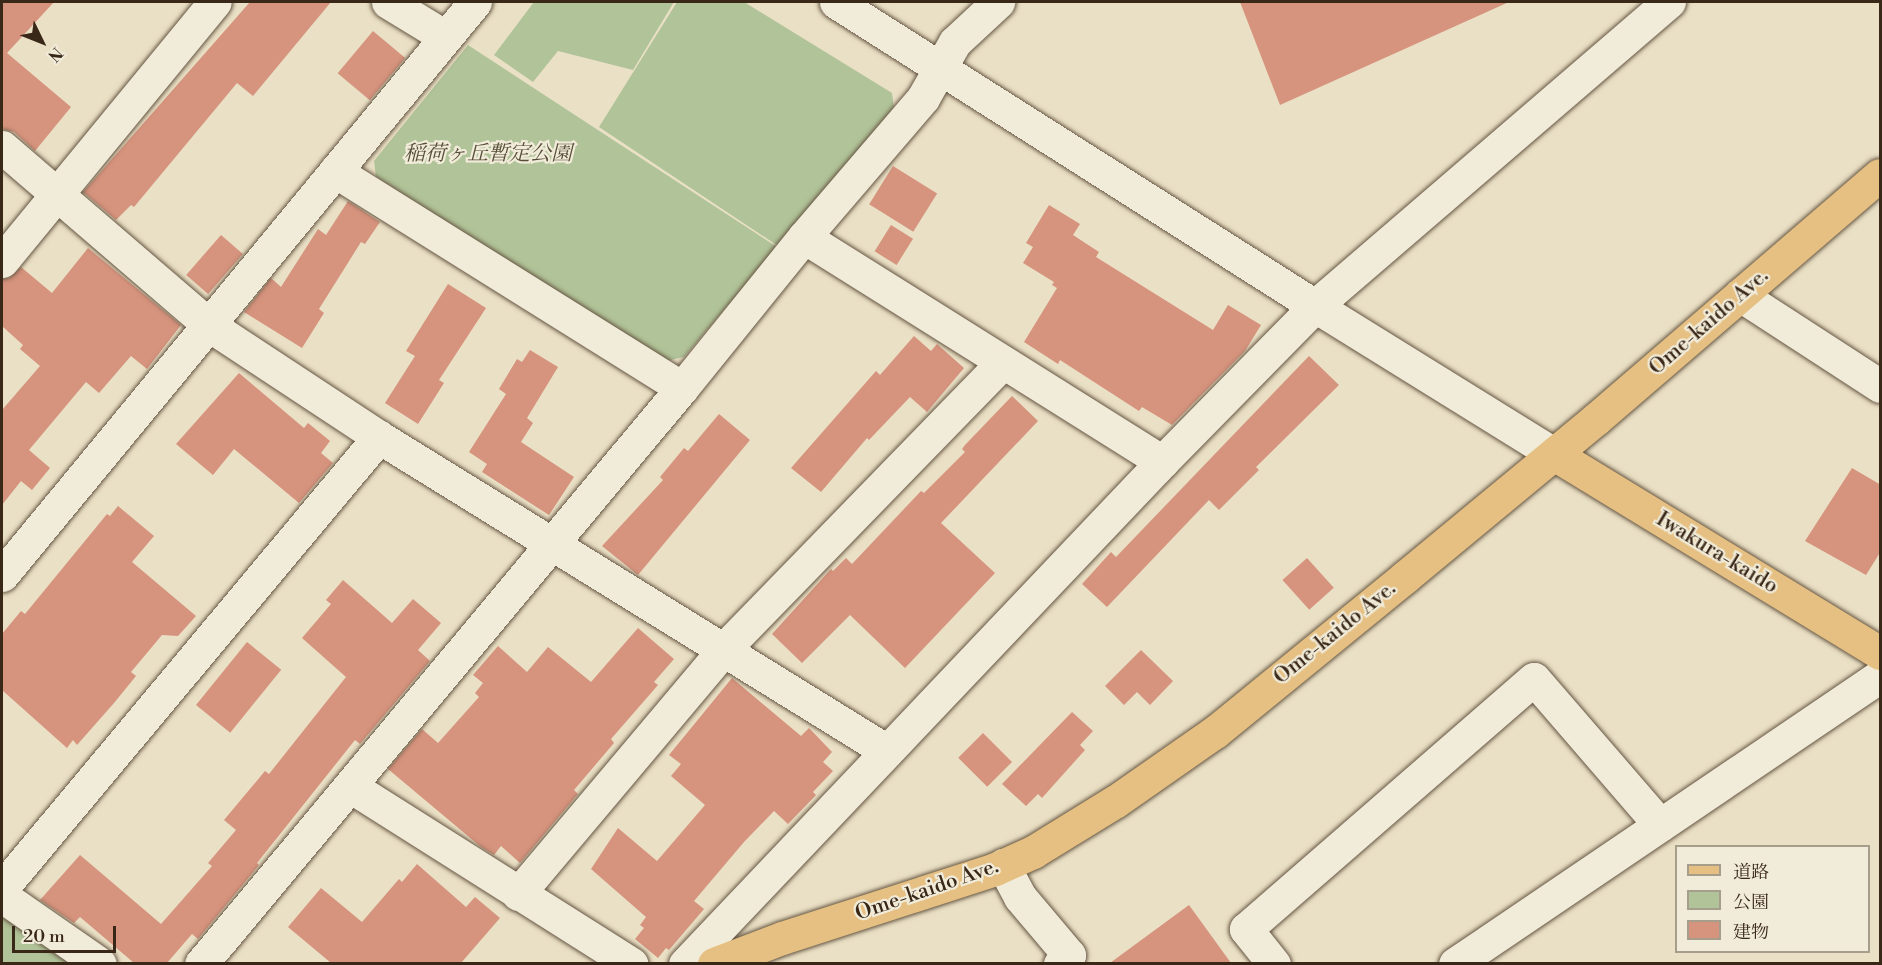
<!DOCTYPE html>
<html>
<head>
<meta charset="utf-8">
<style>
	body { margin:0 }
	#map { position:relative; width:1882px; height:965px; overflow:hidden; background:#eae0c5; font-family:"Libre Bodoni","Noto Serif JP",serif }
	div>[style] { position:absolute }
	.green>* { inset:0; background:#b1c398 }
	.building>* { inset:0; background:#d6937d; transform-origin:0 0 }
	.roads { filter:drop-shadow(0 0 2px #655542) drop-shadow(0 0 2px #655542) }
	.minor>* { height:33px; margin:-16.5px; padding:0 16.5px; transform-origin:16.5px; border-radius:16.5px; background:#f1ebd9 }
	.major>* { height:33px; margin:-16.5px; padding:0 16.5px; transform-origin:16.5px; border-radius:16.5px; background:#e5c082 }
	span { translate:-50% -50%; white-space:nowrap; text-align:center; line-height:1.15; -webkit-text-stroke:4.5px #f1ebd9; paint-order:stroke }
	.park-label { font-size:21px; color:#574e37; font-style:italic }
	.street-label { font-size:21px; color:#392717 }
	.frame { position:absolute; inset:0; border:3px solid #392717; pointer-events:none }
	.legend { position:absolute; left:1675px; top:845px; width:195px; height:108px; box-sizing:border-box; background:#f1ebd9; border:2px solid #a79d8b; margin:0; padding:8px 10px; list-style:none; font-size:18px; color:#392717 }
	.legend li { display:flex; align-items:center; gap:12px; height:30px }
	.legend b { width:30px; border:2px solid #a79d8b }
	.north { position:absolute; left:12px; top:12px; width:60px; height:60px; -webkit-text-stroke:4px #f1ebd9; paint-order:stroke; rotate:133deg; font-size:16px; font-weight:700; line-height:24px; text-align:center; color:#392717 }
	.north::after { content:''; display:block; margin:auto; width:21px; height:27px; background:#392717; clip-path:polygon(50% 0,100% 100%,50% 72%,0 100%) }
	.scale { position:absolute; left:12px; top:926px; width:104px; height:27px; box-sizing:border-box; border:3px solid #392717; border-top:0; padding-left:8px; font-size:18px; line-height:21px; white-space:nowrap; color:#392717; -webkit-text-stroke:4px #f1ebd9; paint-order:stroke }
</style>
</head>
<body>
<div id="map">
	<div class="green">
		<i style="clip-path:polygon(534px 2px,674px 2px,633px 70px,558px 51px,533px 82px,494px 55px)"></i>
		<i style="clip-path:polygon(677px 2px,744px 2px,892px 93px,894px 108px,778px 246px,599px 127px)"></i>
		<i style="clip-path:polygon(468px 45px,777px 247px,684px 357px,666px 361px,376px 177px,374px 161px)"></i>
		<i style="clip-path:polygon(2px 917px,69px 963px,2px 963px)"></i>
	</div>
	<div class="building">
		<i style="clip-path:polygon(2px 2px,54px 2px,7px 53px,71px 107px,35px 151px,14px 132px,2px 129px)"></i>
		<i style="clip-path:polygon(250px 2px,331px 2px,253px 96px,237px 83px,134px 207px,131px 205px,116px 220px,83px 192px)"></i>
		<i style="clip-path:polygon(1240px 2px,1509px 2px,1280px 105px)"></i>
		<i style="left:373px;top:31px;width:42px;height:55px;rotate:40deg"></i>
		<i style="left:893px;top:166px;width:52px;height:45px;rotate:32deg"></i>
		<i style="clip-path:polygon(348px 201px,380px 222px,365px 244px,361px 242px,319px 309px,324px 313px,302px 348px,244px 312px,271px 278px,281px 287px,318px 229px,326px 235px)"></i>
		<i style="clip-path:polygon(1049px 205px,1080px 224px,1073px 235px,1099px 252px,1096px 257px,1213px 330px,1228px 305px,1261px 325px,1245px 351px,1172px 425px,1142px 407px,1139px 411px,1060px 360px,1058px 364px,1024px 342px,1057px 288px,1052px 285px,1054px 282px,1023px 263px,1033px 247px,1026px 243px)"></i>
		<i style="left:891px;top:225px;width:26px;height:31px;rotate:32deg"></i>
		<i style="left:221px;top:235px;width:29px;height:53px;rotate:41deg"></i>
		<i style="clip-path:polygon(88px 248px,181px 325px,147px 369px,131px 356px,99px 393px,86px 382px,29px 450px,50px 468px,32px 490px,21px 481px,2px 505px,2px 410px,40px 366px,20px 349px,23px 345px,2px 326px,2px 279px,9px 278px,21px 267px,52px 293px)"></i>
		<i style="clip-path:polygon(448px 284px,486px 308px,439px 380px,444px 383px,418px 424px,385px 403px,415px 356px,406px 351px)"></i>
		<i style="clip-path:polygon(914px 336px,931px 351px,937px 344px,964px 368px,927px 412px,910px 397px,869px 440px,867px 438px,821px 492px,791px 468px,876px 371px,880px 375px)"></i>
		<i style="clip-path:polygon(530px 350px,558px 367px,527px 418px,533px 423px,521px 442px,574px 477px,549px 515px,482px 472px,487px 464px,469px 452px,506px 394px,499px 389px,517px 359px,522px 362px)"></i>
		<i style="clip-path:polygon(1309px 356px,1339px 385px,1256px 467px,1259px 470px,1219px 510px,1209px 500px,1107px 607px,1082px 584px,1111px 552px,1116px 557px)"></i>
		<i style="clip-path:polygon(239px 373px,304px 428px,308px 423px,330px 441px,321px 453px,333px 463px,299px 503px,234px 449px,213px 475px,176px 444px)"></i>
		<i style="clip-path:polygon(1012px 396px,1038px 421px,941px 523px,995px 573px,905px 668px,850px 615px,802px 663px,772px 634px,831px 569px,833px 571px,846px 558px,852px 564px,921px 491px,924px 493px,965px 452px,962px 449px,965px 445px)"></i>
		<i style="clip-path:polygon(719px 414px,750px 440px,638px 575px,602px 546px,663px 480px,660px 477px,684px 448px,688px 451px)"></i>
		<i style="clip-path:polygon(1852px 468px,1881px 485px,1881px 551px,1866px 575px,1805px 541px)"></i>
		<i style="clip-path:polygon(118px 506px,154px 536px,132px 562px,196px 616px,178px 636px,162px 635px,131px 672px,136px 676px,114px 703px,77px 745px,73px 740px,67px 748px,2px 690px,2px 634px,21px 611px,25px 614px,107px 514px,110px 516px)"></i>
		<i style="left:1307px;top:558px;width:40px;height:33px;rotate:48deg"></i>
		<i style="clip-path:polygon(343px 580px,392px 623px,413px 599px,441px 623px,418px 650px,430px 661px,360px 744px,355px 740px,257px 863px,259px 865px,198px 939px,192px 934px,167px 963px,134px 963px,80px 917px,74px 923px,40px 900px,80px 855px,161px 924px,212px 866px,208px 863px,236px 830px,224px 820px,265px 771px,269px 774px,346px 677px,302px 638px,331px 604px,326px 600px)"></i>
		<i style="clip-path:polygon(638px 628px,674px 659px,654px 682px,658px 685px,611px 739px,614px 743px,574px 790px,578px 794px,520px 863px,501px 846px,494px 855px,481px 847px,388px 769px,422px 729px,438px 743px,479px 697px,475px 693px,483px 683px,473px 675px,498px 646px,527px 672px,548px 647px,591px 682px)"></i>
		<i style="left:247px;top:642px;width:44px;height:81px;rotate:39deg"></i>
		<i style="clip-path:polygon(1141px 650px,1173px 681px,1150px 705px,1137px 692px,1124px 705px,1105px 686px)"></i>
		<i style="clip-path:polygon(732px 678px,801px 736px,809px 728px,832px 752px,823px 762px,833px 771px,813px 792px,816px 795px,788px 824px,774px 811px,744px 842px,694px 901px,704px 909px,669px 950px,666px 948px,658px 958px,635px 939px,644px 928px,640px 925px,646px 917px,591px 869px,618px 828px,657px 861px,705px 805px,671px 776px,681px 764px,669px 755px)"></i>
		<i style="clip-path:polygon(1072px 712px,1093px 731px,1080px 745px,1085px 750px,1042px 798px,1038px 794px,1026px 806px,1002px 784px)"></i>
		<i style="left:983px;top:733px;width:41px;height:35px;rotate:45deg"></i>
		<i style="clip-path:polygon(417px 864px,466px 907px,475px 897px,500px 918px,461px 963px,331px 963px,288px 927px,321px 888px,362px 922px,399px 879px,402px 882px)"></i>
		<i style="clip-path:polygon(1189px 905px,1231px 963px,1110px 963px)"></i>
	</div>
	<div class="roads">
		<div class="minor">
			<i style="left:388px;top:2px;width:66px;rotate:31.3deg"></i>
			<i style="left:836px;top:2px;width:567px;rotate:32.4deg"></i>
			<i style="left:1315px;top:306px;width:281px;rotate:31.8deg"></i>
			<i style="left:2px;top:147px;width:273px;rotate:40.7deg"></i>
			<i style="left:209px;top:325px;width:204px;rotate:33.4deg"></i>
			<i style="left:379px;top:437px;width:597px;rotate:31.72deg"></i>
			<i style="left:804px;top:237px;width:423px;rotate:32.1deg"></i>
			<i style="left:2px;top:261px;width:335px;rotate:-50.6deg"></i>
			<i style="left:1740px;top:295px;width:167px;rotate:33deg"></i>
			<i style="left:682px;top:388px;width:194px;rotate:-51.1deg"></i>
			<i style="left:804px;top:237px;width:183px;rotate:-49.4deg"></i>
			<i style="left:923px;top:98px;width:64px;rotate:-60.3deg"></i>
			<i style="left:955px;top:42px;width:59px;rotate:-42.9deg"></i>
			<i style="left:2px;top:575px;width:743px;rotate:-50.46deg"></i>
			<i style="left:350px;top:786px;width:333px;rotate:32.3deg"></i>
			<i style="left:1003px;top:865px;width:36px;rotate:62deg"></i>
			<i style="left:1020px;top:897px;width:76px;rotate:49.8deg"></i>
			<i style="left:1069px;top:955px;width:13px;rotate:135deg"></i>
			<i style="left:2px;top:888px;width:588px;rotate:-50.11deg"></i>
			<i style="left:518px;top:894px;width:320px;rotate:-49.9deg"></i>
			<i style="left:724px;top:649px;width:399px;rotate:-45.8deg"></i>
			<i style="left:2px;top:896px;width:119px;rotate:34.8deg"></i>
			<i style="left:201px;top:964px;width:750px;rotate:-50.14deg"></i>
			<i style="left:682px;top:388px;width:409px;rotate:-148deg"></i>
			<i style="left:685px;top:964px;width:685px;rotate:-46.48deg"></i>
			<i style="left:1157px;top:467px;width:226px;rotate:-45.5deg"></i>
			<i style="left:1315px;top:306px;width:467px;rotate:-40.7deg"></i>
			<i style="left:1274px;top:964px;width:45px;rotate:-128.7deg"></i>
			<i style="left:1246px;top:929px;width:381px;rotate:-41deg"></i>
			<i style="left:1534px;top:679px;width:193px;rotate:49.2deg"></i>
			<i style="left:1455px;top:964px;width:513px;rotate:-34.12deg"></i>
		</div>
		<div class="major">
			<i style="left:1554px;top:454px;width:382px;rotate:31.4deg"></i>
			<i style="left:714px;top:964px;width:73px;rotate:-20.9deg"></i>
			<i style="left:782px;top:938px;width:224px;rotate:-17.9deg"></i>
			<i style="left:995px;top:869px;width:42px;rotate:-24.1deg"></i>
			<i style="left:1033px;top:852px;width:97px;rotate:-31.6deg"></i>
			<i style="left:1116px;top:801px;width:121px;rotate:-34.9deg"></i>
			<i style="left:1215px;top:732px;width:245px;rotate:-39.2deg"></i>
			<i style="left:1405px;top:577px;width:248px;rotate:-39.6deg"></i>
			<i style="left:1596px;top:419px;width:374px;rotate:-40.7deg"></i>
		</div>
	</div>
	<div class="park-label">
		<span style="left:488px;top:154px">稲荷ヶ丘暫定公園</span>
	</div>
	<div class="street-label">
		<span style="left:1709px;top:322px;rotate:-41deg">Ome-kaido Ave.</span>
		<span style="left:1717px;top:553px;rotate:31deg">Iwakura-kaido</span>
		<span style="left:1335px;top:633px;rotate:-39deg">Ome-kaido Ave.</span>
		<span style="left:927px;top:890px;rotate:-19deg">Ome-kaido Ave.</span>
	</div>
	<div class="frame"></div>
	<ul class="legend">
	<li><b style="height:8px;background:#e5c082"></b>道路</li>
	<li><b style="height:16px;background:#b1c398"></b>公園</li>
	<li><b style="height:16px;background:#d6937d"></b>建物</li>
	</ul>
	<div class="north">N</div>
	<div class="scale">20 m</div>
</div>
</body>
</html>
